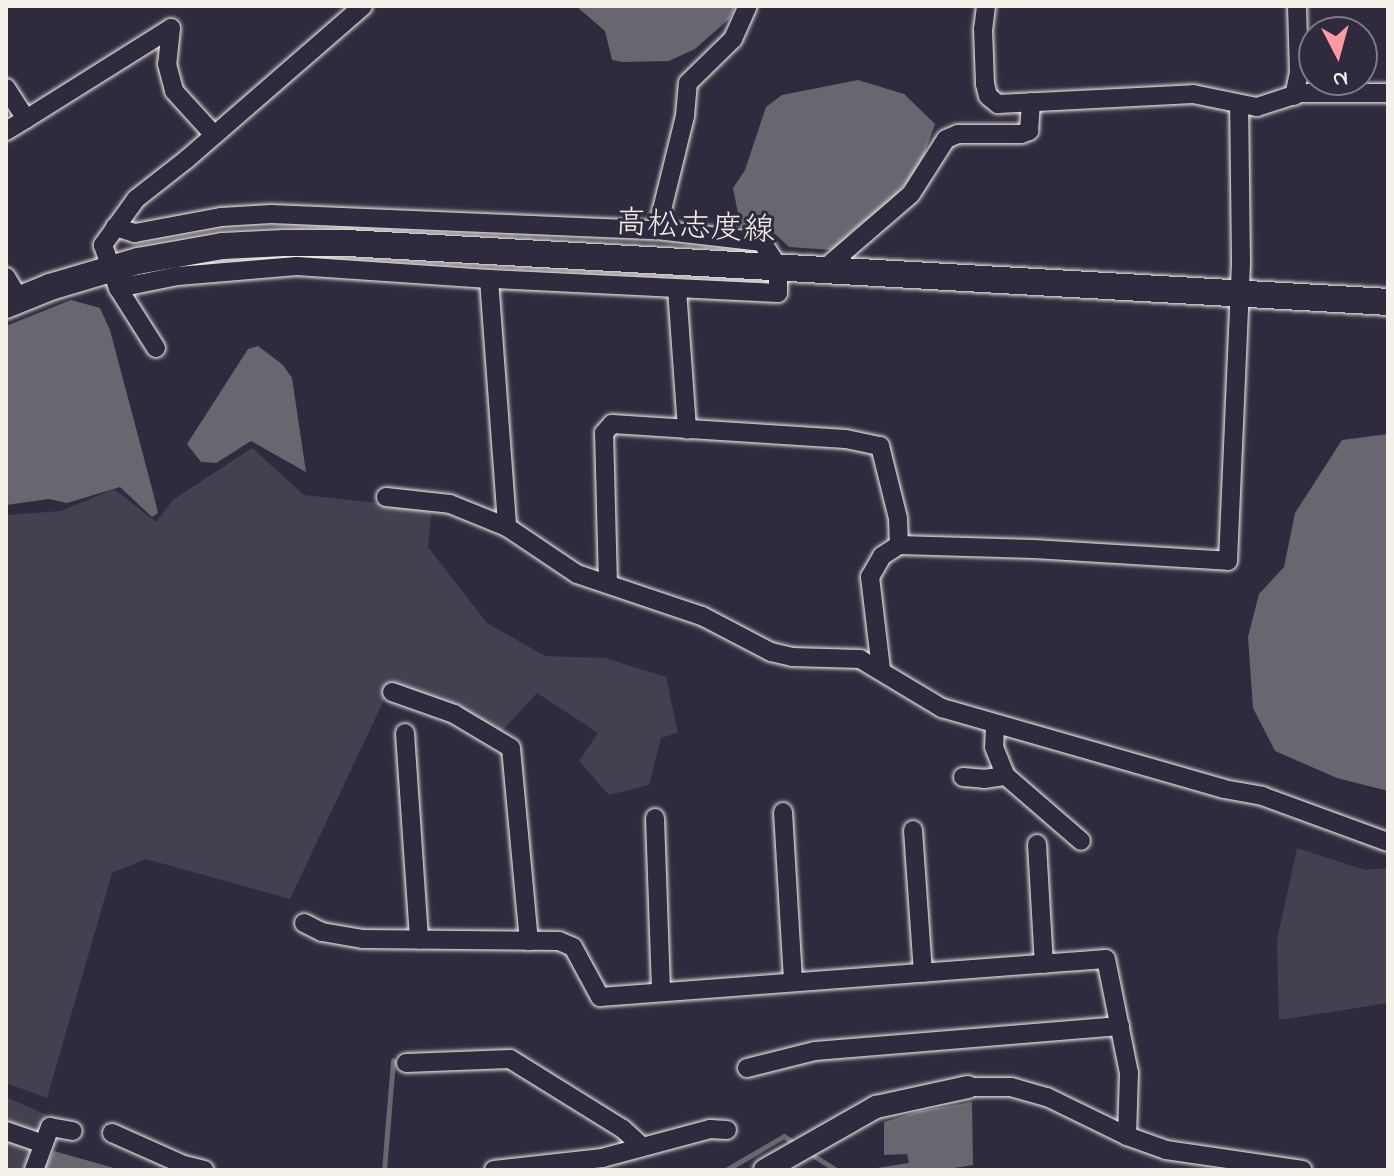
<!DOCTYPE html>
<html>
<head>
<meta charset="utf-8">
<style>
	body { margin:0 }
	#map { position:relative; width:1394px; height:1176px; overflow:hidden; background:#2f2a3d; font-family:"Indie Flower","Klee One",sans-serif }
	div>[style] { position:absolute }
	.green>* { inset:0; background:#454050 }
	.water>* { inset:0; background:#6a6670 }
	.stream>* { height:5px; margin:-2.5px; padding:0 2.5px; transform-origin:2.5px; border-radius:2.5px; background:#6a6670 }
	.roads { filter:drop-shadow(0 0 2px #f4f1e8) drop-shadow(0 0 2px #f4f1e8) }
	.minor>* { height:18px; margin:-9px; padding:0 9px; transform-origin:9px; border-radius:9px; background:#2f2a3d }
	.tertiary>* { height:22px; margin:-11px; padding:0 11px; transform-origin:11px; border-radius:11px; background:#2f2a3d }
	.secondary>* { height:26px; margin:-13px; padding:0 13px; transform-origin:13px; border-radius:13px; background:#2f2a3d }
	span { translate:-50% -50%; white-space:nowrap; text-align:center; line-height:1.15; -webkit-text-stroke:6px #2f2a3d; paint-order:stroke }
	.street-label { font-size:32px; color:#f4f1e8 }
	.frame { position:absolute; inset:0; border:8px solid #f4f1e8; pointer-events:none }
	.north { position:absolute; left:1298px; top:16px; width:80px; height:80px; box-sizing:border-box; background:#2f2a3d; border:2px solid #7e7a81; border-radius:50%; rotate:174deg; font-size:22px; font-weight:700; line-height:32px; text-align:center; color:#f4f1e8 }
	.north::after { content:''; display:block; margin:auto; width:28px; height:36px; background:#ff9aa2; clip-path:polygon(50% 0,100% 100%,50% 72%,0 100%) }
</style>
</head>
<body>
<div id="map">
	<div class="green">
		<i style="clip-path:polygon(252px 448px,304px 495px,432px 509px,428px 547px,487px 623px,545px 656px,605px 658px,666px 677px,678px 733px,661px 738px,649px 785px,609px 795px,579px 761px,598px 733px,537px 693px,501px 732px,392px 683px,290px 899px,146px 859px,112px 873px,47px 1098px,6px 1083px,6px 515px,61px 511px,114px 489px,156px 522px,173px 500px)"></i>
		<i style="clip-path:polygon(1297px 848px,1365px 870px,1388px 868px,1388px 1003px,1279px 1020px,1277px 940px)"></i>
		<i style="clip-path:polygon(6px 1097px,47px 1115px,23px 1170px,6px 1170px)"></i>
	</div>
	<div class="water">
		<i style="clip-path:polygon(576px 6px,736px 6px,729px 19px,695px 49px,669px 61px,622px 62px,612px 60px,605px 31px)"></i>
		<i style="clip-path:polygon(858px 80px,904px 94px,935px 124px,924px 155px,911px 178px,890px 201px,849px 234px,846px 241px,832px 250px,789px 247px,773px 232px,741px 229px,733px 188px,745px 170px,766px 107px,782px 95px)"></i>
		<i style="clip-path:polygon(71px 300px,100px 308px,110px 330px,154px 496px,158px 513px,152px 517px,120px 487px,67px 503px,49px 499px,6px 505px,6px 326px)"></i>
		<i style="clip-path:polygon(258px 346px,283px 365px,292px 378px,306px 472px,251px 441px,216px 463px,201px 462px,187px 444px,248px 349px)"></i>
		<i style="clip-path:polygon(1388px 434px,1388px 791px,1337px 778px,1275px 751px,1253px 708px,1248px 637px,1259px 594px,1284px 567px,1295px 513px,1342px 440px)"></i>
		<i style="clip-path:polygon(972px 1102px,973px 1165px,942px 1170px,864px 1170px,909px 1163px,907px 1154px,884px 1155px,884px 1122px,920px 1111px)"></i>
		<i style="clip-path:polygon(54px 1151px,121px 1170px,43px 1170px)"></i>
	</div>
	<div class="stream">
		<i style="left:809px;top:1153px;width:32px;rotate:32deg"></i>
		<i style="left:384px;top:1170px;width:110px;rotate:-85.3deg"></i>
		<i style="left:726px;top:1170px;width:67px;rotate:-30.4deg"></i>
		<i style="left:784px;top:1136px;width:16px;rotate:35deg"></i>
	</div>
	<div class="roads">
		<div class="minor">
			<i style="left:363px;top:6px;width:233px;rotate:139deg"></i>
			<i style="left:187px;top:159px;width:65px;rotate:141.9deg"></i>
			<i style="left:136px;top:199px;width:57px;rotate:125.7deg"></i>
			<i style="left:103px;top:245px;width:46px;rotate:70.8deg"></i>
			<i style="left:118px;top:288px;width:61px;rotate:-11.3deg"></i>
			<i style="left:178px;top:276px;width:119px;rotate:-4.8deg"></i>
			<i style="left:297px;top:266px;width:192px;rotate:3.9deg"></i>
			<i style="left:489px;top:279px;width:249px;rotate:85.8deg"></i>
			<i style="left:507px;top:527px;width:84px;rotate:33.9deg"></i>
			<i style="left:577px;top:574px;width:132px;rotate:18.6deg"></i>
			<i style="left:702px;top:616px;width:78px;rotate:27.6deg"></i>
			<i style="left:771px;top:652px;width:22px;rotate:13deg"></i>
			<i style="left:792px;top:657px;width:68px;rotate:1.7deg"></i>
			<i style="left:860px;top:659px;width:96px;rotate:30.9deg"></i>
			<i style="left:942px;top:708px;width:293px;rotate:16deg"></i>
			<i style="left:1224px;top:789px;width:39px;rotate:10deg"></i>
			<i style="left:1262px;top:796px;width:134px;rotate:20.1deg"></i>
			<i style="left:986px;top:6px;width:23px;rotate:97deg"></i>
			<i style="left:983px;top:29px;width:55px;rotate:87.9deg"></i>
			<i style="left:985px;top:84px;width:12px;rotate:76deg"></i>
			<i style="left:988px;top:96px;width:13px;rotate:39deg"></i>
			<i style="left:998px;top:104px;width:195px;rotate:-2.9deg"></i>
			<i style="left:1193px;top:94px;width:65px;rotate:11.5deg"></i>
			<i style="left:1257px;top:107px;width:45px;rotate:-18deg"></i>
			<i style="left:1300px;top:93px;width:88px"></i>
			<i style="left:6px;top:88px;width:37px;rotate:57deg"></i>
			<i style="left:26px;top:119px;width:171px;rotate:-32.1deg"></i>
			<i style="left:171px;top:28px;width:36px;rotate:96deg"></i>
			<i style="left:167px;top:64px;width:28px;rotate:75deg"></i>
			<i style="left:174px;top:91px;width:59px;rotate:47.7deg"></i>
			<i style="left:1294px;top:96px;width:24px;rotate:-78deg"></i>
			<i style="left:1299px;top:73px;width:67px;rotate:-91.7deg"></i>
			<i style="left:6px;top:131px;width:23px;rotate:-31deg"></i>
			<i style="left:115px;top:227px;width:21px;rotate:17deg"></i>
			<i style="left:135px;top:233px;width:87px;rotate:-10.5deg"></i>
			<i style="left:221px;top:217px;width:50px;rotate:-3.4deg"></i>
			<i style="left:271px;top:214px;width:386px;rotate:2.4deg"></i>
			<i style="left:657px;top:230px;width:106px;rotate:6.5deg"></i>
			<i style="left:762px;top:242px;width:30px;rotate:57deg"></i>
			<i style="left:778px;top:267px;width:26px;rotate:90deg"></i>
			<i style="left:778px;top:293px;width:289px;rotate:-177.2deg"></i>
			<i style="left:657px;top:230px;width:117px;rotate:-76.2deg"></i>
			<i style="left:685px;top:116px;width:33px;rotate:-85deg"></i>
			<i style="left:688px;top:83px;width:63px;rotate:-44.4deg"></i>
			<i style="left:733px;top:39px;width:36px;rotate:-66deg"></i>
			<i style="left:823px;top:270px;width:116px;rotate:-40.8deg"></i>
			<i style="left:911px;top:194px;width:65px;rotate:-57.5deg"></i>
			<i style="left:946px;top:139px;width:13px;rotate:-23deg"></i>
			<i style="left:958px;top:134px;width:63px"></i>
			<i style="left:1021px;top:134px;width:9px;rotate:-21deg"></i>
			<i style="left:1029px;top:131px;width:29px;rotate:-86deg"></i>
			<i style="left:6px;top:277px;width:27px;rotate:59deg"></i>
			<i style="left:118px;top:288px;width:71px;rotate:57.7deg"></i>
			<i style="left:677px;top:289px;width:141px;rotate:85.9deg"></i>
			<i style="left:386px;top:497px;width:64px;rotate:6.2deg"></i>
			<i style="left:450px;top:504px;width:61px;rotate:22deg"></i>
			<i style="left:608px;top:584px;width:151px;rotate:-91.5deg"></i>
			<i style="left:604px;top:433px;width:12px;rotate:-48deg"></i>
			<i style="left:612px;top:424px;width:234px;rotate:3.7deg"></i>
			<i style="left:846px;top:439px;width:35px;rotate:12deg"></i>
			<i style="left:880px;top:446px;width:74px;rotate:76deg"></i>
			<i style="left:898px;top:518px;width:27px;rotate:88deg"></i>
			<i style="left:881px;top:669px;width:93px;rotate:-96.8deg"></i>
			<i style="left:870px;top:577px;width:24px;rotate:-60deg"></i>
			<i style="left:882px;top:556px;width:20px;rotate:-33deg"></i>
			<i style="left:899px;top:545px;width:135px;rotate:1.7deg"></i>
			<i style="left:1034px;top:549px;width:194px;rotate:3.5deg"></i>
			<i style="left:1228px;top:561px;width:299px;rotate:-87.5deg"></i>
			<i style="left:1241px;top:262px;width:156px;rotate:-90.7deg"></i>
			<i style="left:392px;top:692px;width:66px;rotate:19.5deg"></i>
			<i style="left:454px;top:714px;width:66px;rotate:30.8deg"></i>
			<i style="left:511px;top:748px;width:194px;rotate:84.7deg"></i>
			<i style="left:995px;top:724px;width:23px;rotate:92deg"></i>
			<i style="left:994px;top:747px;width:31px;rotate:68deg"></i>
			<i style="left:1006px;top:776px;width:99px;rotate:40.9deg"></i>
			<i style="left:405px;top:733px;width:207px;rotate:86.1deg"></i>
			<i style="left:963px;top:777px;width:21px;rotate:5deg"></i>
			<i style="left:984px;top:779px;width:22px;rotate:-8deg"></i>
			<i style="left:783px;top:812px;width:170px;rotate:86.6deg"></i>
			<i style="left:655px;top:818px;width:174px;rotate:88deg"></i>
			<i style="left:913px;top:830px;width:143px;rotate:86deg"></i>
			<i style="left:1037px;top:844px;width:120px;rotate:86.7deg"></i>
			<i style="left:304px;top:923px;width:20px;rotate:27deg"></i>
			<i style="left:322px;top:932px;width:42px;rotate:9.7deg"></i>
			<i style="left:363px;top:939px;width:196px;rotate:0.6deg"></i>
			<i style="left:559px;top:941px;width:15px;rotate:23deg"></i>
			<i style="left:573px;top:947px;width:57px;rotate:61.6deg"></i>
			<i style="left:600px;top:997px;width:507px;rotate:-4.29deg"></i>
			<i style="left:1106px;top:959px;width:116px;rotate:78.6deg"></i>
			<i style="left:1129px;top:1073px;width:63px;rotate:91.8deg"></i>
			<i style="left:406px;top:1063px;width:104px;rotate:-2.2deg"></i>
			<i style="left:510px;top:1059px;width:133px;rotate:31.8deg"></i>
			<i style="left:623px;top:1129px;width:23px;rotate:43deg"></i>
			<i style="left:747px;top:1068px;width:70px;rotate:-14deg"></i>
			<i style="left:815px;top:1051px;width:306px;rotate:-4.7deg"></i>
			<i style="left:968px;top:1087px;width:43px"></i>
			<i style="left:1011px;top:1087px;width:37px;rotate:16deg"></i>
			<i style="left:1047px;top:1097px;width:89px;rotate:26deg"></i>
			<i style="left:1127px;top:1136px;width:41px;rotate:19.7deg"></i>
			<i style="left:1166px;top:1150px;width:138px;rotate:8.3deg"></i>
			<i style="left:6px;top:1131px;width:39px;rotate:19deg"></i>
			<i style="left:112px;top:1133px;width:79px;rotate:24deg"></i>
			<i style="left:184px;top:1165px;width:21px;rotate:14deg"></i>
			<i style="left:34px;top:1170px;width:46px;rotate:-69.6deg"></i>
			<i style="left:50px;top:1127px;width:23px;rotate:10deg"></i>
			<i style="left:494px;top:1170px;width:109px;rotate:-6.3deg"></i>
			<i style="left:602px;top:1158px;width:112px;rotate:-15deg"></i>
			<i style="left:710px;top:1129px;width:17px;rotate:3deg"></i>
		</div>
		<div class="tertiary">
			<i style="left:765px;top:1170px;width:128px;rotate:-29.6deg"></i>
			<i style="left:876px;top:1107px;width:94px;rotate:-12.3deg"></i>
		</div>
		<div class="secondary">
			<i style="left:6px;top:305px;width:48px;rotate:-22.2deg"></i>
			<i style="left:50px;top:287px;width:92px;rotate:-16.5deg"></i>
			<i style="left:138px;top:261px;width:86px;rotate:-10deg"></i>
			<i style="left:223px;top:246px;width:61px;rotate:-2.8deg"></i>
			<i style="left:284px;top:243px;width:63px"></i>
			<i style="left:347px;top:243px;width:1043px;rotate:3.24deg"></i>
		</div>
	</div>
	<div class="street-label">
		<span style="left:695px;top:229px;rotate:3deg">高松志度線</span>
	</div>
	<div class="frame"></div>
	<div class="north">N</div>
</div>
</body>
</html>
